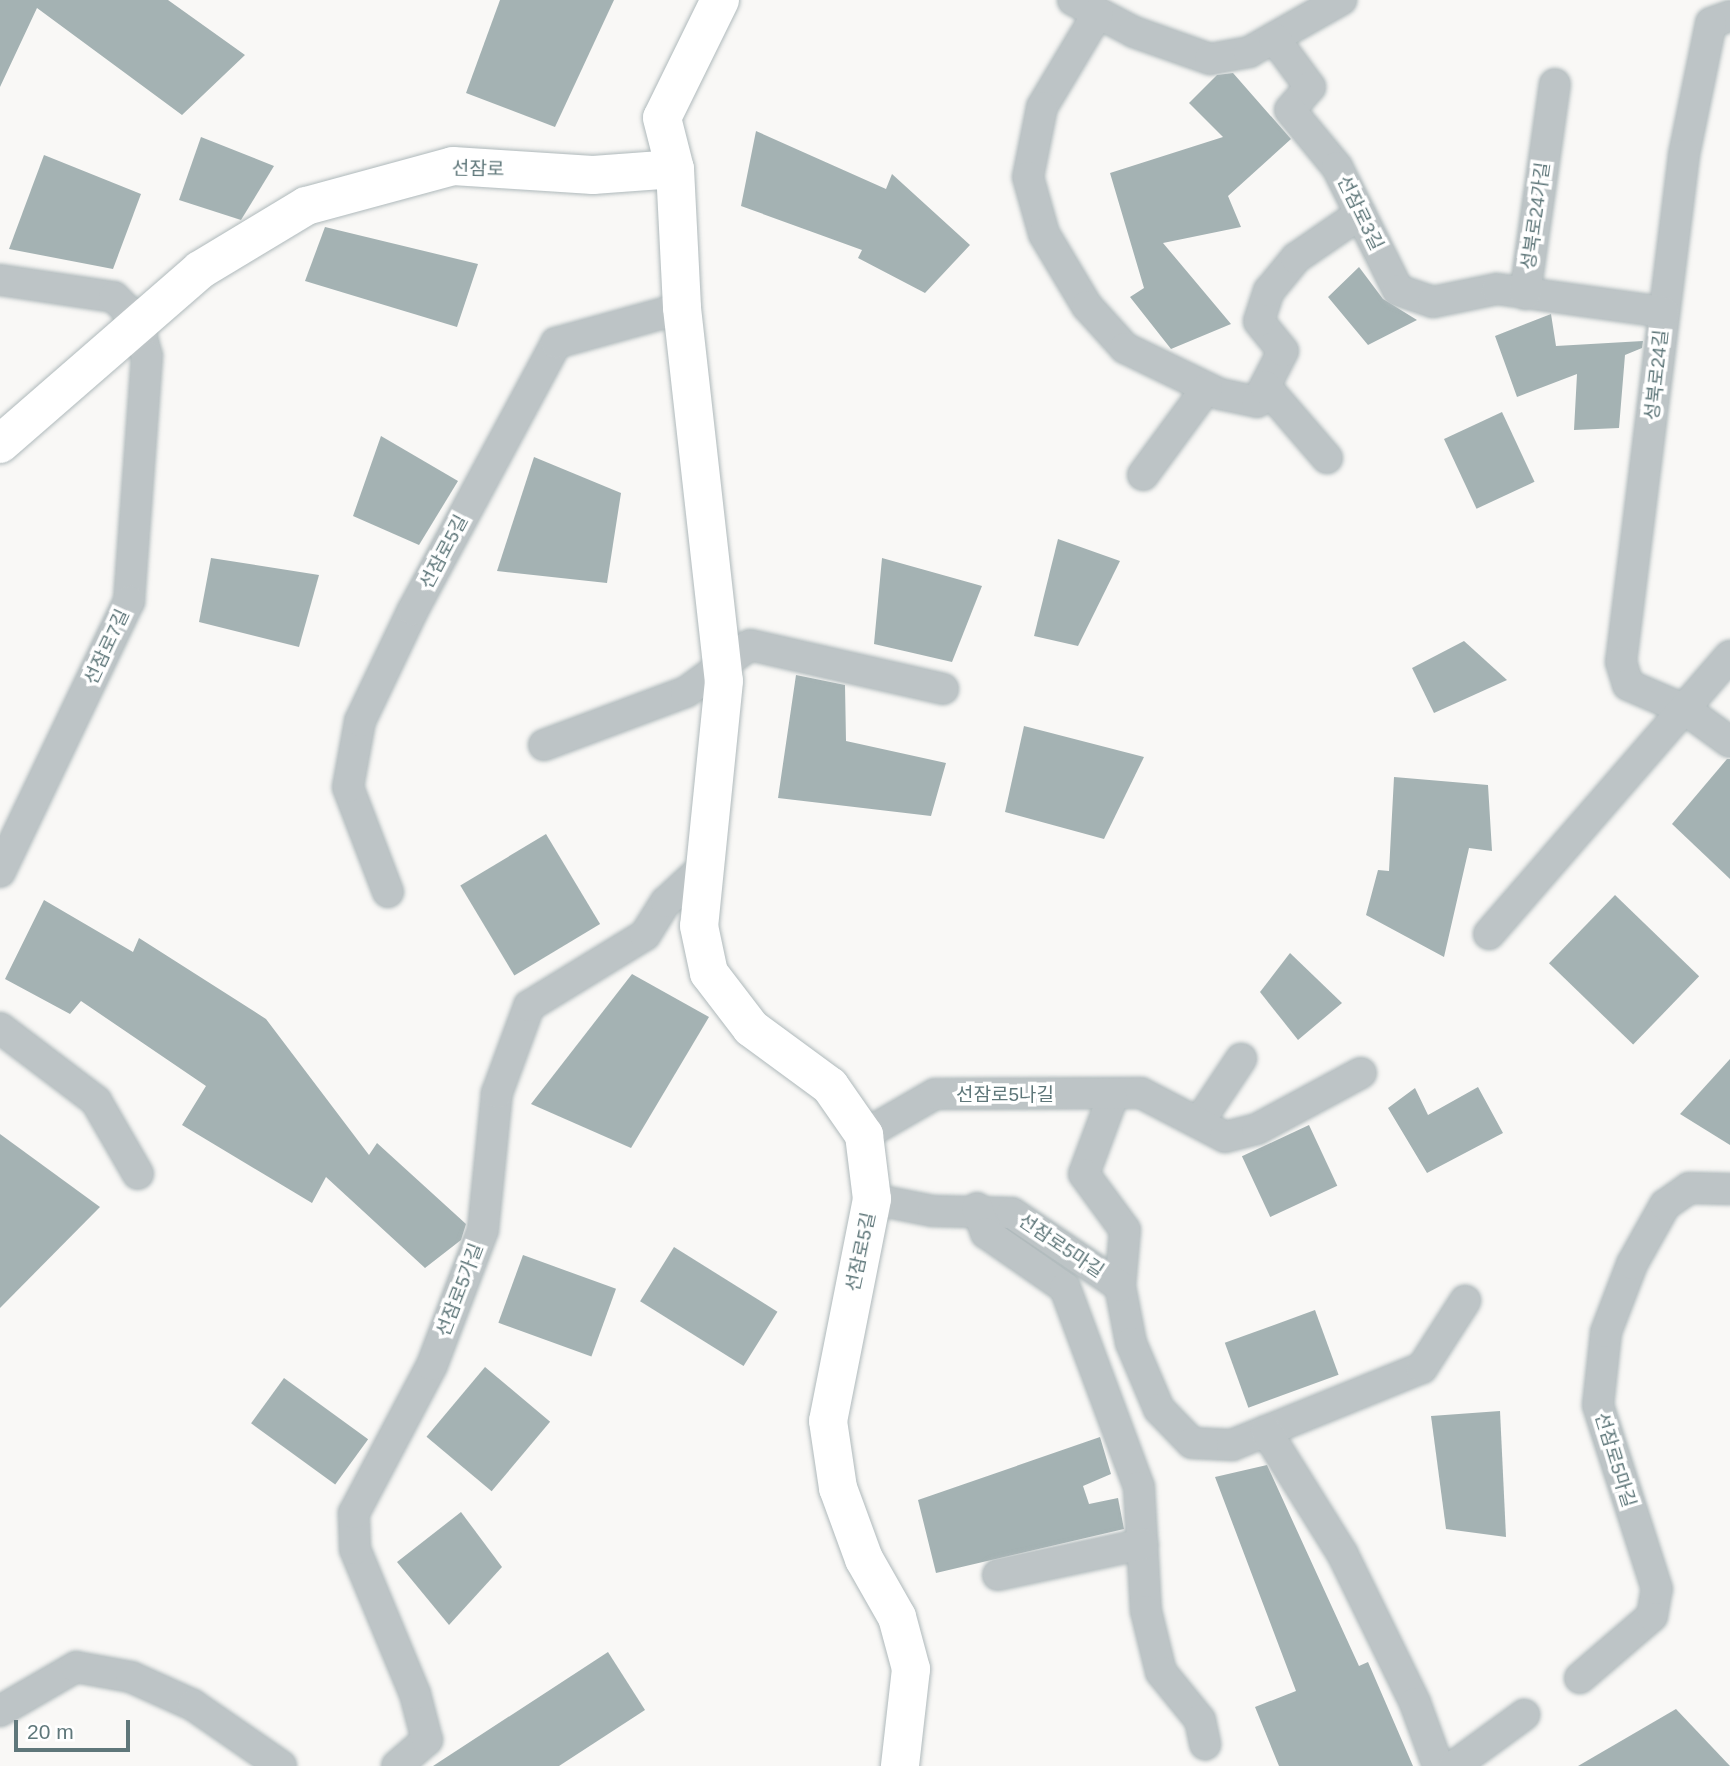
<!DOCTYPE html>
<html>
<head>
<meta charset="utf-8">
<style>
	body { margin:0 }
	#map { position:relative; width:1730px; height:1766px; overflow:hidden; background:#f9f8f6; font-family:Arial,"Noto Sans KR",sans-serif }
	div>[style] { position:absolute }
	.building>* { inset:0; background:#a4b2b3; transform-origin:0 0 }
	.roads { filter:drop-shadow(0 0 2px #afb9bb) drop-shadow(0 0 2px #afb9bb) }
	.street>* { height:30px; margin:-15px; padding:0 15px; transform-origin:15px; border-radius:15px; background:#bdc4c6 }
	.secondary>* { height:38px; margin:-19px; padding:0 19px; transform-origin:19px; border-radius:19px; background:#fff }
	span { translate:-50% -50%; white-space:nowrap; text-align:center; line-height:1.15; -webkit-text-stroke:7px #fff; paint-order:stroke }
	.street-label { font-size:19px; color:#5f777a }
	.scale { position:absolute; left:14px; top:1720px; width:116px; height:32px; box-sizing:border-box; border:4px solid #5f777a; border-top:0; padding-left:9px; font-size:21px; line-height:24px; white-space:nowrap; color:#5f777a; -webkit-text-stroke:5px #fff; paint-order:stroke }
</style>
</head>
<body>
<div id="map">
	<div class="building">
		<i style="clip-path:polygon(0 0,168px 0,245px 55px,182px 115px,37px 8px,0 87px)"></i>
		<i style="clip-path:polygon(500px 0,614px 0,555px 127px,466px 93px)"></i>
		<i style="clip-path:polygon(1233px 73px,1291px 139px,1228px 196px,1241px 227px,1163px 243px,1231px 324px,1171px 349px,1130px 297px,1144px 288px,1110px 173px,1223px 137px,1189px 103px,1217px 75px)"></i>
		<i style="clip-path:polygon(756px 131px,886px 189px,892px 174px,970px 245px,925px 293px,858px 258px,862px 250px,741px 206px)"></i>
		<i style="clip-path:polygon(201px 137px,274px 166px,241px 220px,179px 200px)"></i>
		<i style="clip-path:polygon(44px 155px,141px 194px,113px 269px,9px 249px)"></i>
		<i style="clip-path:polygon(325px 227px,478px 264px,457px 327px,305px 281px)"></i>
		<i style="clip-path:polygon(1359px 267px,1383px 299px,1417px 320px,1368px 345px,1328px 297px)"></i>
		<i style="clip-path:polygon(1551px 314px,1556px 346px,1643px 341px,1642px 348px,1625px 355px,1619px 428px,1574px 430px,1577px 374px,1517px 397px,1495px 336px)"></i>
		<i style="left:1502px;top:412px;width:77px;height:64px;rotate:65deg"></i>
		<i style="clip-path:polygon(381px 436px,458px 481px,419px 545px,353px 516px)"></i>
		<i style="clip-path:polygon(534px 457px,621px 493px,607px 583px,497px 571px)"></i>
		<i style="clip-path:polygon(1058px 539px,1120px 561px,1078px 646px,1034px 636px)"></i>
		<i style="clip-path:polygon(211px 558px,319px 575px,299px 647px,199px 622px)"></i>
		<i style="clip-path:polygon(882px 558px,982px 586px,952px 662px,874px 644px)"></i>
		<i style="clip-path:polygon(1464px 641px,1507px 680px,1434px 713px,1412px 668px)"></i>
		<i style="clip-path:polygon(796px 675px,845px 685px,846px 741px,946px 763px,931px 816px,778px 798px)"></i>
		<i style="clip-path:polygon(1024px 726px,1144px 757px,1104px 839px,1005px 812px)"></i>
		<i style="clip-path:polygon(1727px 759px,1730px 759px,1730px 879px,1672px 824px)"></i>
		<i style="clip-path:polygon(1394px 777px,1488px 785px,1492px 851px,1469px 848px,1444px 957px,1366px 915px,1378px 870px,1389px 871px)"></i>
		<i style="left:546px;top:834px;width:105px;height:100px;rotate:59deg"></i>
		<i style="left:1615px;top:895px;width:117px;height:95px;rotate:44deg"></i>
		<i style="clip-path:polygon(44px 900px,133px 952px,139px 938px,266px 1019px,369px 1155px,377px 1143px,466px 1224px,461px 1240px,425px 1268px,326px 1177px,312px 1203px,182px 1125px,206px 1086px,81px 1001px,70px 1014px,5px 979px)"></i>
		<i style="clip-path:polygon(1290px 953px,1342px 1003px,1298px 1040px,1260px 992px)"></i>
		<i style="clip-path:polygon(632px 974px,709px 1017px,631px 1148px,531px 1104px)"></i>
		<i style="clip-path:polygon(1730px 1059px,1730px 1145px,1680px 1114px)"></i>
		<i style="clip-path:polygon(1478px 1087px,1503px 1133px,1427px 1173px,1388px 1108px,1415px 1088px,1428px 1115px)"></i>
		<i style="left:1309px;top:1125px;width:67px;height:74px;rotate:65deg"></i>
		<i style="clip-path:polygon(0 1134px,100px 1207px,0 1308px)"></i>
		<i style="left:674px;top:1247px;width:122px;height:64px;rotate:32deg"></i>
		<i style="left:523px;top:1255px;width:99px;height:72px;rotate:20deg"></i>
		<i style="left:1315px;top:1310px;width:69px;height:96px;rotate:70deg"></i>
		<i style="left:485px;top:1367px;width:85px;height:91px;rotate:40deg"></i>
		<i style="left:284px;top:1378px;width:104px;height:56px;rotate:36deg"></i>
		<i style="clip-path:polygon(1500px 1411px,1506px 1537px,1446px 1529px,1431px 1416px)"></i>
		<i style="clip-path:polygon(1100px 1437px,1111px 1474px,1083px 1486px,1089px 1504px,1118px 1498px,1124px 1529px,936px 1573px,918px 1500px)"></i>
		<i style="clip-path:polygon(1267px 1465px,1359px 1666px,1368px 1662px,1413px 1766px,1279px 1766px,1255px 1707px,1296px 1691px,1215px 1477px)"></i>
		<i style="clip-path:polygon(461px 1512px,502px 1567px,449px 1625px,397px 1562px)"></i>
		<i style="clip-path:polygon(608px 1652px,645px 1710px,559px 1766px,433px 1766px)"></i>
		<i style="clip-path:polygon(1676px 1709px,1730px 1766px,1578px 1766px)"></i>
	</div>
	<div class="roads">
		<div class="street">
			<i style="left:1073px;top:0;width:69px;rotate:27.7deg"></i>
			<i style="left:1134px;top:32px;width:81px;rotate:19.6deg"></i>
			<i style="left:1210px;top:59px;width:40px;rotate:-10deg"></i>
			<i style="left:1249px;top:52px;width:106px;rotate:-29.5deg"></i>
			<i style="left:1098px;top:13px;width:109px;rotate:120.8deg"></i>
			<i style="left:1042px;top:107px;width:71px;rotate:101.3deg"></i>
			<i style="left:1028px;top:177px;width:59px;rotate:74.3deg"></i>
			<i style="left:1044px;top:234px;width:84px;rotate:59.2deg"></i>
			<i style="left:1087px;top:306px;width:57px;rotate:47.9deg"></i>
			<i style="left:1125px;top:348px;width:106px;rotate:25.8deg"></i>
			<i style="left:1220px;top:394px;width:38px;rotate:12deg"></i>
			<i style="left:1257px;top:402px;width:57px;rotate:-63deg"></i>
			<i style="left:1283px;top:351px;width:38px;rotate:-129deg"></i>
			<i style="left:1259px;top:321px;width:32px;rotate:-72deg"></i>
			<i style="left:1269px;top:291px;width:43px;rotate:-50.7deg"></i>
			<i style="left:1296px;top:258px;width:78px;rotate:-34.5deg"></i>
			<i style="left:1730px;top:16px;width:20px;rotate:160deg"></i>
			<i style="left:1711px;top:23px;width:135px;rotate:101.6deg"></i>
			<i style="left:1684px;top:155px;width:511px;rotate:97.08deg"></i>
			<i style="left:1621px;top:662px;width:24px;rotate:73deg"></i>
			<i style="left:1628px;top:685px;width:63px;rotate:23.3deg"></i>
			<i style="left:1686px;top:710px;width:54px;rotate:36deg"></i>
			<i style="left:1274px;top:38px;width:61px;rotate:53.7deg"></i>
			<i style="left:1310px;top:87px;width:30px;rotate:131deg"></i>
			<i style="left:1290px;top:110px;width:74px;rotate:50.5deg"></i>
			<i style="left:1337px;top:167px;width:137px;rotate:63.6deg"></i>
			<i style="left:1398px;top:290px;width:37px;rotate:19deg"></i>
			<i style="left:1433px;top:302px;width:65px;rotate:-11.5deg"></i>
			<i style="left:1497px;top:289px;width:168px;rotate:7.9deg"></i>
			<i style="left:0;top:280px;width:115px;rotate:8.5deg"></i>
			<i style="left:114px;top:297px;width:34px;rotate:45deg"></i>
			<i style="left:138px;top:321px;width:36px;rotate:76deg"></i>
			<i style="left:147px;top:356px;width:246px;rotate:94.2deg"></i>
			<i style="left:129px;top:601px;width:300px;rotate:115.5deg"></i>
			<i style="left:1525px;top:294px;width:212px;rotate:-81.9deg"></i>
			<i style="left:1265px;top:386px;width:95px;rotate:49.3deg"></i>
			<i style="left:1143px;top:475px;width:108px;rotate:-53.7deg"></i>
			<i style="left:544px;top:745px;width:152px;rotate:-20.5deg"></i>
			<i style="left:686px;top:692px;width:79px;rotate:-36.3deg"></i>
			<i style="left:750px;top:645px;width:198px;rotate:12.8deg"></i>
			<i style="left:388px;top:892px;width:112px;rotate:-110.9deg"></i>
			<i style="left:348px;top:787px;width:67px;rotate:-79.7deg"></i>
			<i style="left:360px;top:721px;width:123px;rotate:-64.5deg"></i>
			<i style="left:413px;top:610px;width:303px;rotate:-61.8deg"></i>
			<i style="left:556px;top:343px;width:131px;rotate:-15.5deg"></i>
			<i style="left:1489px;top:934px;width:368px;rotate:-49.1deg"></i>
			<i style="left:0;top:1028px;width:121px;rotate:37.2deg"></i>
			<i style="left:96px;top:1101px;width:84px;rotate:60.1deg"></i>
			<i style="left:1113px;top:1096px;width:83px;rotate:110.4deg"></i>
			<i style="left:1084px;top:1174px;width:69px;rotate:53.8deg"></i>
			<i style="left:1125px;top:1230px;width:56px;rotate:95.1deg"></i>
			<i style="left:1120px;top:1286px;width:58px;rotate:79.1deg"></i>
			<i style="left:1131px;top:1343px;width:72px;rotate:67deg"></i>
			<i style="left:1159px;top:1409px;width:47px;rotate:45.9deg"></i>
			<i style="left:1192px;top:1443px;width:40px;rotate:2.9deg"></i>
			<i style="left:1232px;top:1445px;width:205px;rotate:-22.1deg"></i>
			<i style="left:1422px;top:1368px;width:80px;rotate:-57.3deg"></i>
			<i style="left:1199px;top:1122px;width:76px;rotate:-56.3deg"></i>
			<i style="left:864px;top:1135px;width:82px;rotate:-30deg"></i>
			<i style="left:935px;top:1094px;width:206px;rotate:-0.3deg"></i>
			<i style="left:1141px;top:1093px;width:95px;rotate:27.6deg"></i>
			<i style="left:1225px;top:1137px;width:33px;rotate:-14deg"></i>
			<i style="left:1257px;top:1129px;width:118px;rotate:-28.3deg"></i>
			<i style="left:872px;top:1199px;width:62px;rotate:11.1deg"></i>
			<i style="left:933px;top:1211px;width:79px;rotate:1.5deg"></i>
			<i style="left:1012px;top:1213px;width:130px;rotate:34.1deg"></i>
			<i style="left:977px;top:1208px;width:27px;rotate:70deg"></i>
			<i style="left:986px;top:1233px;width:96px;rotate:34.8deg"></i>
			<i style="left:1065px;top:1288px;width:212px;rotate:69.6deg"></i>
			<i style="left:1139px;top:1487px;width:124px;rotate:86.8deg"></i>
			<i style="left:1146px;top:1611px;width:63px;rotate:76.2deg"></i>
			<i style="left:1161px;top:1672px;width:62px;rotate:50.9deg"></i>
			<i style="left:1200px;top:1720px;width:25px;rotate:78deg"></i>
			<i style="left:1266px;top:1431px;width:144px;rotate:58.1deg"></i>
			<i style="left:1342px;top:1553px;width:167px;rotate:64deg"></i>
			<i style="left:1415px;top:1703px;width:67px;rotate:69.9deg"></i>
			<i style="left:998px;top:1575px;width:148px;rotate:-12.1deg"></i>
			<i style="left:1580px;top:1678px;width:95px;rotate:-40.7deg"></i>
			<i style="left:1652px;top:1616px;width:27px;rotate:-80deg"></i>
			<i style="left:1657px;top:1589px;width:193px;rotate:-107.8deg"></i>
			<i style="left:1598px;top:1405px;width:73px;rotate:-83.7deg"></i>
			<i style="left:1606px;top:1332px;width:73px;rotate:-69.1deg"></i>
			<i style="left:1632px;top:1264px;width:68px;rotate:-60.8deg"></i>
			<i style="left:1665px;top:1205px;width:29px;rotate:-35deg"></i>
			<i style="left:1689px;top:1188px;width:41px;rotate:1.4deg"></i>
			<i style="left:0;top:1711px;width:88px;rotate:-30.1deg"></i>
			<i style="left:76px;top:1667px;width:56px;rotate:10.3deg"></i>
			<i style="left:131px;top:1677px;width:68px;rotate:24.3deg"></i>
			<i style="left:193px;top:1705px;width:107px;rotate:34.7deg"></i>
			<i style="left:397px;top:1766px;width:40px;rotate:-41deg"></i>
			<i style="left:427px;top:1740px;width:48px;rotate:-104.6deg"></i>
			<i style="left:415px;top:1694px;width:157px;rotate:-112.5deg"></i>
			<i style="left:355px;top:1549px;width:36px;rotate:-92deg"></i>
			<i style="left:354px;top:1513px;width:167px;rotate:-62.2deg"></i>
			<i style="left:432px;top:1365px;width:144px;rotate:-69.3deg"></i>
			<i style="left:483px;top:1230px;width:138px;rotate:-84.2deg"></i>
			<i style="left:497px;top:1093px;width:93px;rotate:-69.8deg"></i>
			<i style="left:529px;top:1006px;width:136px;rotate:-31.5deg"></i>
			<i style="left:645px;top:935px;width:39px;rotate:-58deg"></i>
			<i style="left:666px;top:902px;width:59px;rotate:-42.9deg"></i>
			<i style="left:1454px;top:1766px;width:87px;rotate:-36.1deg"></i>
		</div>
		<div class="secondary">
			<i style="left:720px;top:0;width:131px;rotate:116.2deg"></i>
			<i style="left:662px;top:118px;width:53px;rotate:75.7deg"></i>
			<i style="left:675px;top:169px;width:139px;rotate:87.1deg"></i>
			<i style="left:682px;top:308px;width:375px;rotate:83.6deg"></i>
			<i style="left:724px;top:681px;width:246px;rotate:95.8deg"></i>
			<i style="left:699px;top:926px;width:48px;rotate:78deg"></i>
			<i style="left:709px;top:973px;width:69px;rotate:52.6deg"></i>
			<i style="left:751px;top:1028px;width:98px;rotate:36.3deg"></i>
			<i style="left:830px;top:1086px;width:60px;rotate:55.2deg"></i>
			<i style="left:864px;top:1135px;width:64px;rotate:82.9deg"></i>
			<i style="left:872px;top:1199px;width:226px;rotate:101.2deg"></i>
			<i style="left:828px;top:1421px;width:68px;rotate:81.5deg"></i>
			<i style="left:838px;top:1488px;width:76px;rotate:69.9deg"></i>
			<i style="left:864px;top:1559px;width:67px;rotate:60.4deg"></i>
			<i style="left:897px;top:1617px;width:54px;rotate:74.9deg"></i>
			<i style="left:911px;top:1669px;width:98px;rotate:96.5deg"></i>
			<i style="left:0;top:444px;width:265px;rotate:-41deg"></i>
			<i style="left:200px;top:270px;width:124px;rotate:-31.1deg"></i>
			<i style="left:306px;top:206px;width:152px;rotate:-15.2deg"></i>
			<i style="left:453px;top:166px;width:140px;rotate:3.7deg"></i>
			<i style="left:593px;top:175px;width:82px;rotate:-4.2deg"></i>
		</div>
	</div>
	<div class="street-label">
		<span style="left:478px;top:169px;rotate:1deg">선잠로</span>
		<span style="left:1360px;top:213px;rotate:64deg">선잠로3길</span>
		<span style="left:1536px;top:216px;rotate:-82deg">성북로24가길</span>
		<span style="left:1657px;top:375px;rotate:-84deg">성북로24길</span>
		<span style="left:444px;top:552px;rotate:-62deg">선잠로5길</span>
		<span style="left:107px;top:647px;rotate:-65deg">선잠로7길</span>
		<span style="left:1005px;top:1095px">선잠로5나길</span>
		<span style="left:1061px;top:1246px;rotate:34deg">선잠로5마길</span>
		<span style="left:861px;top:1252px;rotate:-78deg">선잠로5길</span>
		<span style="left:460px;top:1290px;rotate:-69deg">선잠로5가길</span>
		<span style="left:1615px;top:1460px;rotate:73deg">선잠로5마길</span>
	</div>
	<div class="scale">20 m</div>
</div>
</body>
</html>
